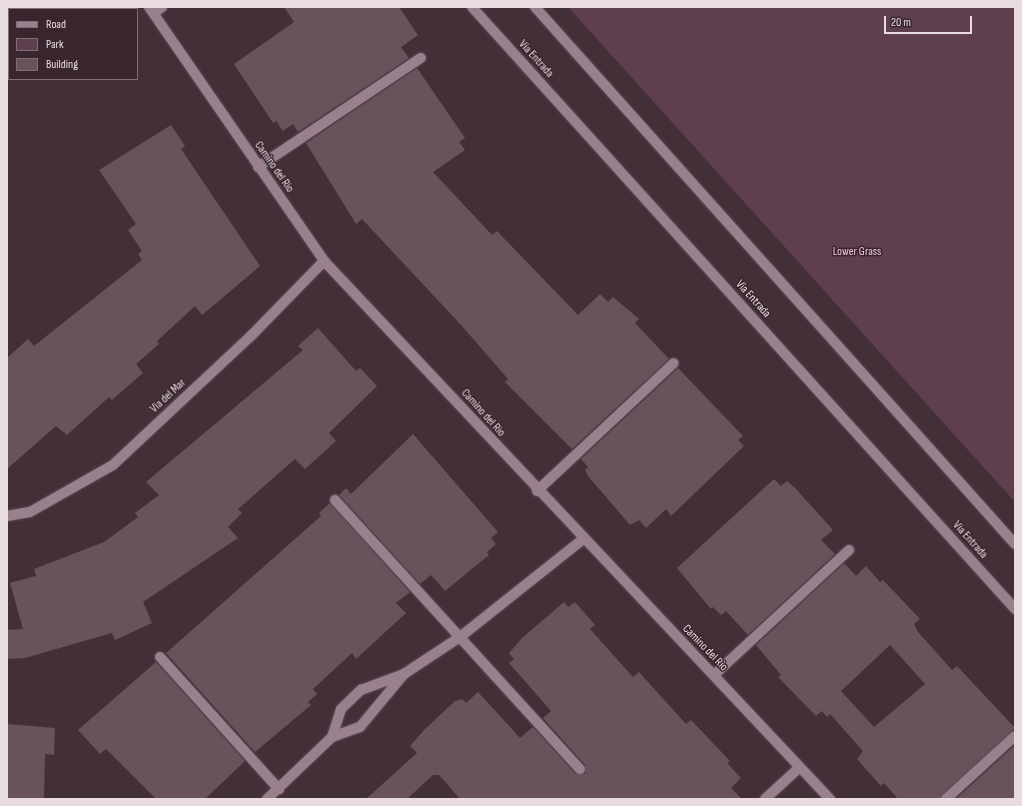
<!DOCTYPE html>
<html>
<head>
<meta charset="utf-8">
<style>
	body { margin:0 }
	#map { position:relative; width:1022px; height:806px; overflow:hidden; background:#432f38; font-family:"Sofia Sans Condensed",sans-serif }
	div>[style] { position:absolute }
	.green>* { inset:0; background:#5f3f4e }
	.building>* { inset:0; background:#68535c }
	.roads { filter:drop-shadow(0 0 1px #5f4e56) drop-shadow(0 0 1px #5f4e56) }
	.service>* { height:10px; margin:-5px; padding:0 5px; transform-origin:5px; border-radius:5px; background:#98818c }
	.minor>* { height:10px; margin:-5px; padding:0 5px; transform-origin:5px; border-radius:5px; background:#98818c }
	span { translate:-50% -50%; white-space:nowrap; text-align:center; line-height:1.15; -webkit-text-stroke:3px #38252e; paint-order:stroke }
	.street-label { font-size:12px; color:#e9dce1 }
	.park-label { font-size:12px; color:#f5c5db }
	.frame { position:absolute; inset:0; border:8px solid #e9dce1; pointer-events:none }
	.legend { position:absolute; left:8px; top:8px; width:130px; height:72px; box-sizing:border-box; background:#38252e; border:1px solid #7f6e76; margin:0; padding:5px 7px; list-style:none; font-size:12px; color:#e9dce1 }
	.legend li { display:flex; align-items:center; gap:8px; height:20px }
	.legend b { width:20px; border:1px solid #7f6e76 }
	.scale { position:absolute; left:884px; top:16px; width:88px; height:18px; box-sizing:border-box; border:2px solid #e9dce1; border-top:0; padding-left:5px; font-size:12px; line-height:14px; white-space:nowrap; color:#e9dce1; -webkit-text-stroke:3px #38252e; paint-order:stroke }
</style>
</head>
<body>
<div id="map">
	<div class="green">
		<i style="clip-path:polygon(568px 7px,1015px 7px,1015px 502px)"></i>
	</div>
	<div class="building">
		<i style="clip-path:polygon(284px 7px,399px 7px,418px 35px,401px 47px,409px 58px,298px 132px,293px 124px,283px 131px,276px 121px,273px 123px,234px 64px,294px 22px)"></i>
		<i style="clip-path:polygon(417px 68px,465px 138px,459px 142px,465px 150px,433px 172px,492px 235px,497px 231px,578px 315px,600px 294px,608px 302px,613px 297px,639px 319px,635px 323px,669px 359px,572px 449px,505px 382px,508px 379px,462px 326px,362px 219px,356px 224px,306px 143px)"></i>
		<i style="clip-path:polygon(171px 125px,185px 146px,181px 149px,260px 266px,202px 315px,195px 306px,157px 341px,159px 344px,136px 364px,143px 373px,112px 400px,109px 397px,67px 435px,56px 426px,7px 469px,7px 358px,28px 339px,34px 346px,142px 260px,138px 254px,142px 251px,128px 230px,136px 224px,99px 170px)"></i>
		<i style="clip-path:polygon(318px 328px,356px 371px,360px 368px,377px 386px,329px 433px,336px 441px,305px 469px,295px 459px,238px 509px,242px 513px,228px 527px,238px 538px,143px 602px,152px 623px,115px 640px,112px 633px,25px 658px,7px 659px,7px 630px,23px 629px,10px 583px,36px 576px,34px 569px,104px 542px,138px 517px,135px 513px,159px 495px,146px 482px,303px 350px,298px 346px)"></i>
		<i style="clip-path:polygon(678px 368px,743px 436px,738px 440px,744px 446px,671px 516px,666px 509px,646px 528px,639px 520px,630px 525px,588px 476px,585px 470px,588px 467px,581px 459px)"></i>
		<i style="clip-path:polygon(413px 434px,498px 532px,491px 538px,496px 544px,487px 552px,489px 555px,445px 591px,431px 575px,420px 584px,339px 495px,346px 488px,351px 494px)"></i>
		<i style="clip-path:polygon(774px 479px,781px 486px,787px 481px,795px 488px,833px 530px,821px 540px,835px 554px,748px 635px,726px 611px,721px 615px,713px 607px,711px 609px,677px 568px)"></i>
		<i style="clip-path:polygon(330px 503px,410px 592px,396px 603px,406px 613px,356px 659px,352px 653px,313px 689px,317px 694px,308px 702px,311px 705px,255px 752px,166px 653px,321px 516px,319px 513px)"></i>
		<i style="clip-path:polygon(evenodd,844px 563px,856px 576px,866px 566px,880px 582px,883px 580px,920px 619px,914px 624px,918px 632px,952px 670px,957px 666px,1015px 728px,940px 799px,898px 799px,884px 783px,881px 786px,857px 759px,863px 751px,830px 714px,827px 717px,822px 711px,816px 716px,778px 677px,781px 675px,756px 645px,844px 563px,890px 645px,925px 684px,874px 727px,841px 691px,890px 645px)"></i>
		<i style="clip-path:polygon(564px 602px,568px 607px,575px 602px,595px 625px,590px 629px,633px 677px,639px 672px,686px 724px,691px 720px,730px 761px,727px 763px,741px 778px,731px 788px,742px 799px,460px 799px,439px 775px,433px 775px,407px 799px,366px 799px,417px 753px,410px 746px,425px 729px,455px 701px,462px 699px,466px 703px,478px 692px,520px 738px,533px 727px,575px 773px,585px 774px,585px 765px,543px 718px,551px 711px,509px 663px,514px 659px,509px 653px,522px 638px)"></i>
		<i style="clip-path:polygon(156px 662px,245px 761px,205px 799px,156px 799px,106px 749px,100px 754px,78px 730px)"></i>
		<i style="clip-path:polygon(7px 724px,55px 728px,54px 755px,45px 754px,44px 799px,7px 799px)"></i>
		<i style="clip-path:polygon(1015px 745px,1015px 799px,956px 799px)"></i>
	</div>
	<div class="roads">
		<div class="service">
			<i style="left:258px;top:167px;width:196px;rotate:-33.8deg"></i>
			<i style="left:537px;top:491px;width:187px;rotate:-43.1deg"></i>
			<i style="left:335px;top:500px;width:364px;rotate:47.7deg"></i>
			<i style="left:160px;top:657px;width:178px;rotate:48deg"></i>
			<i style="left:714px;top:675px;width:184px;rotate:-42.8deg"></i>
			<i style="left:332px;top:737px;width:29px;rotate:-72deg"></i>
			<i style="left:341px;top:709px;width:28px;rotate:-44deg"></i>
			<i style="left:361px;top:690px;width:46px;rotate:-20.4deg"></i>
			<i style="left:404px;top:674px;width:67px;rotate:-33.5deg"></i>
			<i style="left:460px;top:637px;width:157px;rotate:-38.5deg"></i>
			<i style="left:267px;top:799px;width:90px;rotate:-43.6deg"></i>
			<i style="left:332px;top:737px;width:30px;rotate:-20deg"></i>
			<i style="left:360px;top:727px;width:69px;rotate:-50.3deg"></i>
			<i style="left:765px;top:799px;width:47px;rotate:-42.4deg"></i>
			<i style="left:946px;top:799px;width:93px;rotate:-42.4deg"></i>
		</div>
		<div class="minor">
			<i style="left:149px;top:7px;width:308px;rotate:55.4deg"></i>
			<i style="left:324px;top:261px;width:739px;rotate:46.76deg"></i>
			<i style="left:472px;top:7px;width:811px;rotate:47.95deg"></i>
			<i style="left:535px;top:7px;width:720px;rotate:48.21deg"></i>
			<i style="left:154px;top:13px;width:10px;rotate:-37deg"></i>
			<i style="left:7px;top:516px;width:23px;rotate:-10deg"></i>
			<i style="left:30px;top:512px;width:95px;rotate:-29.5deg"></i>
			<i style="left:113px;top:465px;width:189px;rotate:-43.1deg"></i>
			<i style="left:251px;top:336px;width:105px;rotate:-45.8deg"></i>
		</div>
	</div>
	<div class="street-label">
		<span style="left:536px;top:59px;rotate:48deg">Via Entrada</span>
		<span style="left:274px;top:167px;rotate:55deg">Camino del Rio</span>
		<span style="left:753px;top:299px;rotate:48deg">Via Entrada</span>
		<span style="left:168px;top:396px;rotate:-43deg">Via del Mar</span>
		<span style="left:483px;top:413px;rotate:48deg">Camino del Rio</span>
		<span style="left:970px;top:540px;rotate:48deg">Via Entrada</span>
		<span style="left:705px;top:648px;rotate:46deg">Camino del Rio</span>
	</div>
	<div class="park-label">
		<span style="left:857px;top:252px">Lower Grass</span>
	</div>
	<div class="frame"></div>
	<ul class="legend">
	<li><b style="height:5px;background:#98818c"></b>Road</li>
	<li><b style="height:11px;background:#5f3f4e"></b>Park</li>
	<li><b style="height:11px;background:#68535c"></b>Building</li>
	</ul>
	<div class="scale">20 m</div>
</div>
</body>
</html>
